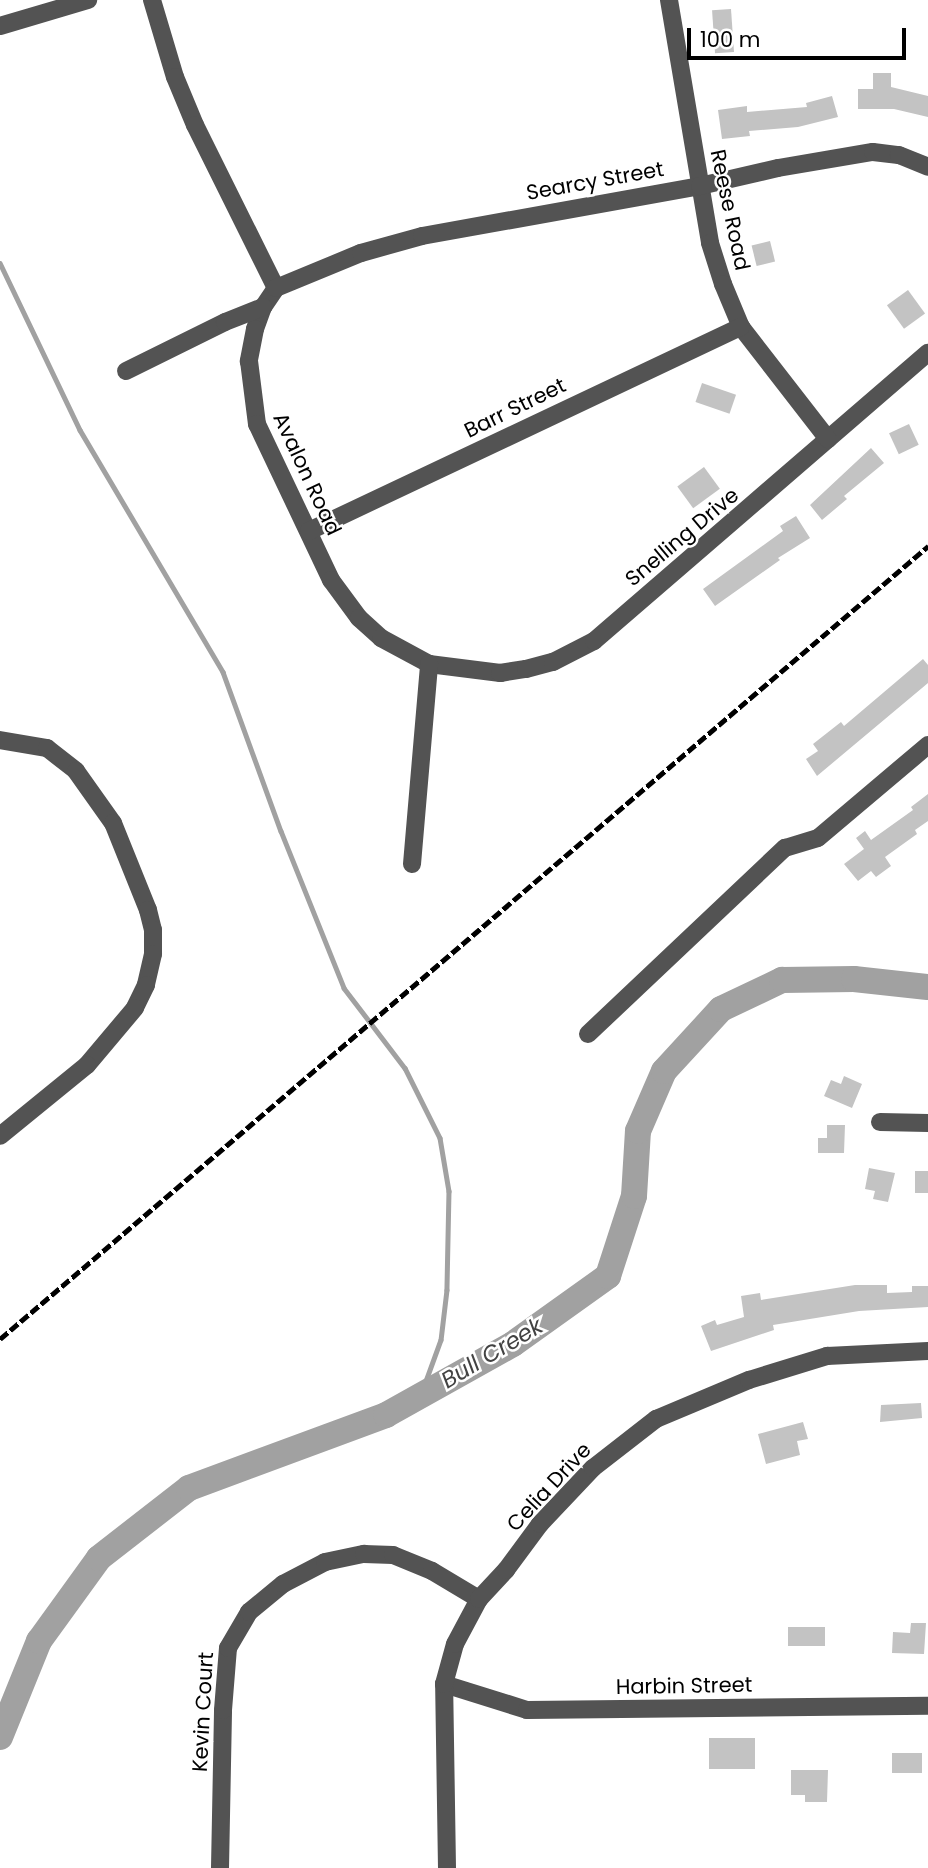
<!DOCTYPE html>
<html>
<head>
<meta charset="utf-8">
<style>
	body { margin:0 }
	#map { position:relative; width:928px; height:1868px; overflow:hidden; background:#fff; font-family:Poppins,sans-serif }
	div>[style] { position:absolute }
	.stream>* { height:4.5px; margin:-2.25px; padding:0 2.25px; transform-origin:2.25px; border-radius:2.25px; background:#a1a1a1 }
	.river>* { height:26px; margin:-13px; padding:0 13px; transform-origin:13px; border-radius:13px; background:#a1a1a1 }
	.building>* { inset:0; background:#c3c3c3; transform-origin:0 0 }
	.minor>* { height:18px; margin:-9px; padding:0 9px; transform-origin:9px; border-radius:9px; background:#535353 }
	.rail>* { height:4.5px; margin-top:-2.25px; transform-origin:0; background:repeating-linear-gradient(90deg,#000 0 10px,transparent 0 13.5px) }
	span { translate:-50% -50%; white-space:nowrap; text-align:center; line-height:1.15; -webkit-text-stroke:5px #fff; paint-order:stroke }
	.street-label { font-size:21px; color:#000 }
	.water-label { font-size:23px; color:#424242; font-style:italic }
	.scale { position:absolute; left:687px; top:28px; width:219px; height:32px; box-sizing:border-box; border:4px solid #000; border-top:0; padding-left:9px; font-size:21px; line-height:24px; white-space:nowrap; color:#000; -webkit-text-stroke:5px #fff; paint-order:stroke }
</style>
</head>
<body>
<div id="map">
	<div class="stream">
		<i style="left:0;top:263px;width:185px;rotate:64.4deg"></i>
		<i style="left:80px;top:430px;width:281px;rotate:59.4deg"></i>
		<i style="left:223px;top:672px;width:169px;rotate:70deg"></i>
		<i style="left:281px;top:831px;width:169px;rotate:68.1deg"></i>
		<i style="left:344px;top:988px;width:101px;rotate:52.7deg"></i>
		<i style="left:405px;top:1068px;width:78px;rotate:63.4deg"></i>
		<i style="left:440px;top:1138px;width:54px;rotate:80.4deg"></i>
		<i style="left:449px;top:1191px;width:99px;rotate:91.2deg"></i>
		<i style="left:447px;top:1290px;width:50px;rotate:96.8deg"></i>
		<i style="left:441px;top:1340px;width:59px;rotate:110deg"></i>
	</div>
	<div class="river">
		<i style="left:0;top:1737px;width:104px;rotate:-67.9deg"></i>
		<i style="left:39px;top:1641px;width:102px;rotate:-54.1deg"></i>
		<i style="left:99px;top:1558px;width:114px;rotate:-37.9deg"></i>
		<i style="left:189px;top:1488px;width:210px;rotate:-20.3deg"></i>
		<i style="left:386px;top:1415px;width:145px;rotate:-29.2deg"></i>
		<i style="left:513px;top:1344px;width:117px;rotate:-35.6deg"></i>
		<i style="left:608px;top:1276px;width:84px;rotate:-72deg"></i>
		<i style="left:634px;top:1196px;width:65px;rotate:-86.5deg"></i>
		<i style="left:638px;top:1131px;width:65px;rotate:-66.6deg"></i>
		<i style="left:664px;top:1071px;width:84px;rotate:-47.4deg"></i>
		<i style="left:721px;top:1009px;width:68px;rotate:-25.4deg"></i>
		<i style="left:782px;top:980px;width:72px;rotate:-0.8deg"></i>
		<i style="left:854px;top:979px;width:74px;rotate:6.2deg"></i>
	</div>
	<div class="building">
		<i style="left:731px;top:9px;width:43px;height:19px;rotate:86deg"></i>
		<i style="clip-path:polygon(873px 73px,891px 73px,891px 87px,928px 96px,928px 117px,894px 109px,858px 109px,858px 89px,873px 89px)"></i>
		<i style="clip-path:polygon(832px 96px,838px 117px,798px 127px,749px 131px,750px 136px,722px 139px,718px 110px,747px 106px,747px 112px,807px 107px,806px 103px)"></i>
		<i style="left:770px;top:241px;width:21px;height:19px;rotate:76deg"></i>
		<i style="left:908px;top:290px;width:29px;height:26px;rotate:54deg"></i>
		<i style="left:702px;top:383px;width:36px;height:20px;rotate:19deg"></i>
		<i style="left:909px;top:424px;width:23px;height:22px;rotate:65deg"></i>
		<i style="clip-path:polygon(871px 448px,884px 463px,844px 496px,847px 499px,822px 520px,810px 505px)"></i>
		<i style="left:704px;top:467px;width:27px;height:33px;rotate:54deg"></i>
		<i style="clip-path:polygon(796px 516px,810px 538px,778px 558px,780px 560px,715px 606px,703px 589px,783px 531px,780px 526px)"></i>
		<i style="clip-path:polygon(923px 659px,928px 665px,928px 683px,817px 776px,806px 759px,818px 751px,813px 744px,841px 722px,844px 726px)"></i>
		<i style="clip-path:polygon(928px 794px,928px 821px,915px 830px,917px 834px,885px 857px,891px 866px,876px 877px,871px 871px,858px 881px,844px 864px,864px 849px,856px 838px,865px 831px,871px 840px,913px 810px,911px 807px)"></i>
		<i style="clip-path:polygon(844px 1076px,862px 1084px,852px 1108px,824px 1096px,831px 1080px,841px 1084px)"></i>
		<i style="clip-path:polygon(827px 1125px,845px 1125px,844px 1153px,818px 1153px,818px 1138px,827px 1138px)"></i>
		<i style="clip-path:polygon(869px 1168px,895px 1173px,888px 1202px,873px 1199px,875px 1191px,865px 1189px)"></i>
		<i style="left:928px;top:1171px;width:22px;height:13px;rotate:90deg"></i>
		<i style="clip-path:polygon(855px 1285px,887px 1285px,887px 1293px,912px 1292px,912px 1286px,928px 1286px,928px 1307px,859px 1311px,773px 1325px,774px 1330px,711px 1351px,701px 1326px,715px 1320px,717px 1325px,744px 1317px,741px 1296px,760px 1293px,761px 1300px)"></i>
		<i style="clip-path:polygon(921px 1403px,922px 1418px,880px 1422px,881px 1405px)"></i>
		<i style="clip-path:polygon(803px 1422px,808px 1439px,797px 1441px,800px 1455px,766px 1464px,758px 1434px)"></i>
		<i style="clip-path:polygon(911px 1623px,926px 1623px,924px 1654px,892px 1653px,893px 1632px,910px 1633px)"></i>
		<i style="left:788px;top:1627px;width:37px;height:19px"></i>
		<i style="left:755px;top:1738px;width:31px;height:46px;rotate:90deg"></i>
		<i style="left:892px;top:1753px;width:30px;height:20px"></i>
		<i style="clip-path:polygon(791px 1770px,828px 1770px,827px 1802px,805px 1802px,805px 1795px,791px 1795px)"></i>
	</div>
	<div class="minor">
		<i style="left:152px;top:0;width:80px;rotate:73.4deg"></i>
		<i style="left:175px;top:77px;width:52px;rotate:67.4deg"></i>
		<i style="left:195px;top:125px;width:182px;rotate:63.6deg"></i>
		<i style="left:276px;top:288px;width:23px;rotate:124deg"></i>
		<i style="left:263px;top:307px;width:23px;rotate:110deg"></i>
		<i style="left:255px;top:329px;width:33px;rotate:101deg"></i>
		<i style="left:249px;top:361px;width:64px;rotate:82.8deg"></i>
		<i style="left:257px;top:424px;width:173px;rotate:64.6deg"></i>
		<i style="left:331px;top:580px;width:47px;rotate:53.6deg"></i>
		<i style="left:359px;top:618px;width:30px;rotate:42deg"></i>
		<i style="left:381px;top:638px;width:55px;rotate:28.4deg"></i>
		<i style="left:429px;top:664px;width:72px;rotate:7.2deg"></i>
		<i style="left:500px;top:673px;width:26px;rotate:-9deg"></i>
		<i style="left:526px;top:669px;width:28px;rotate:-15deg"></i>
		<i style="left:553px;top:662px;width:46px;rotate:-27.1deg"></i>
		<i style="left:594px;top:641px;width:441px;rotate:-40.8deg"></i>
		<i style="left:669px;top:0;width:246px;rotate:80.4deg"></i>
		<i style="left:710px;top:243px;width:43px;rotate:72.4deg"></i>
		<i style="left:723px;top:284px;width:47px;rotate:67.3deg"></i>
		<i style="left:741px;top:327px;width:142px;rotate:52.2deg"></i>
		<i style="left:0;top:26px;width:92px;rotate:-16.5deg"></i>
		<i style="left:276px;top:288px;width:92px;rotate:-22.4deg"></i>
		<i style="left:361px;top:253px;width:63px;rotate:-15.6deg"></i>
		<i style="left:422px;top:236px;width:282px;rotate:-10.2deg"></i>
		<i style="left:700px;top:186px;width:80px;rotate:-13deg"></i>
		<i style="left:778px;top:168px;width:96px;rotate:-9.6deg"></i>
		<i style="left:873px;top:152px;width:26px;rotate:7deg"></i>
		<i style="left:899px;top:155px;width:31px;rotate:22deg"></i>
		<i style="left:126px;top:371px;width:110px;rotate:-26.3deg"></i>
		<i style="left:225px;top:322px;width:41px;rotate:-21.5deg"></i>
		<i style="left:309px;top:531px;width:478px;rotate:-25.3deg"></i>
		<i style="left:0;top:740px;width:48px;rotate:9.7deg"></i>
		<i style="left:47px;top:748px;width:37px;rotate:38deg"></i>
		<i style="left:76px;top:771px;width:64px;rotate:54.6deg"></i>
		<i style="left:113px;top:823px;width:94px;rotate:68.1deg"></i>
		<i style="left:148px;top:910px;width:21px;rotate:76deg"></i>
		<i style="left:153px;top:930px;width:24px;rotate:90deg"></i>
		<i style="left:153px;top:954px;width:32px;rotate:103deg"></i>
		<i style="left:146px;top:985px;width:25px;rotate:116deg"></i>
		<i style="left:135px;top:1008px;width:75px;rotate:130.1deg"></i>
		<i style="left:87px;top:1065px;width:112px;rotate:140.8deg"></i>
		<i style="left:412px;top:864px;width:201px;rotate:-85.1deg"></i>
		<i style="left:588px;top:1034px;width:271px;rotate:-43.4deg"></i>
		<i style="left:785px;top:848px;width:34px;rotate:-17deg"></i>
		<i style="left:818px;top:838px;width:144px;rotate:-40.2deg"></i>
		<i style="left:880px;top:1122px;width:48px;rotate:1.2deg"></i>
		<i style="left:444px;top:1684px;width:87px;rotate:17.4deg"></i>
		<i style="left:527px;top:1710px;width:401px;rotate:-0.6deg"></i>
		<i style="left:220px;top:1868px;width:158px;rotate:-88.9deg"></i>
		<i style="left:223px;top:1710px;width:62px;rotate:-85.4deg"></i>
		<i style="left:228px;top:1648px;width:42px;rotate:-59.7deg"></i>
		<i style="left:249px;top:1612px;width:44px;rotate:-39.5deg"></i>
		<i style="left:283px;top:1584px;width:47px;rotate:-27.6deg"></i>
		<i style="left:325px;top:1562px;width:40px;rotate:-12deg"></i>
		<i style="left:364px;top:1554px;width:29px;rotate:2deg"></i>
		<i style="left:393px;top:1555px;width:42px;rotate:22.3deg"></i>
		<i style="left:432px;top:1571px;width:55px;rotate:30.8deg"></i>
		<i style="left:447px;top:1868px;width:184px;rotate:-90.9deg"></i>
		<i style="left:444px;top:1684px;width:41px;rotate:-74.6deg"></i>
		<i style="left:455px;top:1644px;width:51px;rotate:-61.9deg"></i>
		<i style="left:479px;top:1599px;width:40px;rotate:-47deg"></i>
		<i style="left:506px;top:1570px;width:57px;rotate:-53.5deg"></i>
		<i style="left:540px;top:1524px;width:77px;rotate:-46.6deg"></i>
		<i style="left:593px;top:1468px;width:80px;rotate:-37.9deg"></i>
		<i style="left:656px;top:1419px;width:101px;rotate:-22.8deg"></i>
		<i style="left:749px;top:1380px;width:82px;rotate:-17.1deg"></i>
		<i style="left:827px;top:1356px;width:101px;rotate:-2.8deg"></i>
	</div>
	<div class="rail">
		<i style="left:0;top:1339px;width:1221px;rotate:-40.51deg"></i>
	</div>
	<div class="street-label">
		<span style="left:595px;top:181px;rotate:-10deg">Searcy Street</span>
		<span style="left:730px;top:210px;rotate:78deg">Reese Road</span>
		<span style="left:515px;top:408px;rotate:-26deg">Barr Street</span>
		<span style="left:307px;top:474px;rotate:65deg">Avalon Road</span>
		<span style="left:682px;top:537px;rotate:-40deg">Snelling Drive</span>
		<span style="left:549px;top:1487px;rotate:-47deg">Celia Drive</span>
		<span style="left:684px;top:1686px;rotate:-1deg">Harbin Street</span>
		<span style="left:203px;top:1712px;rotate:-87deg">Kevin Court</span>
	</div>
	<div class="water-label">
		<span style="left:492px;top:1353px;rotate:-31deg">Bull Creek</span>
	</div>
	<div class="scale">100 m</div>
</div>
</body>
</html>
